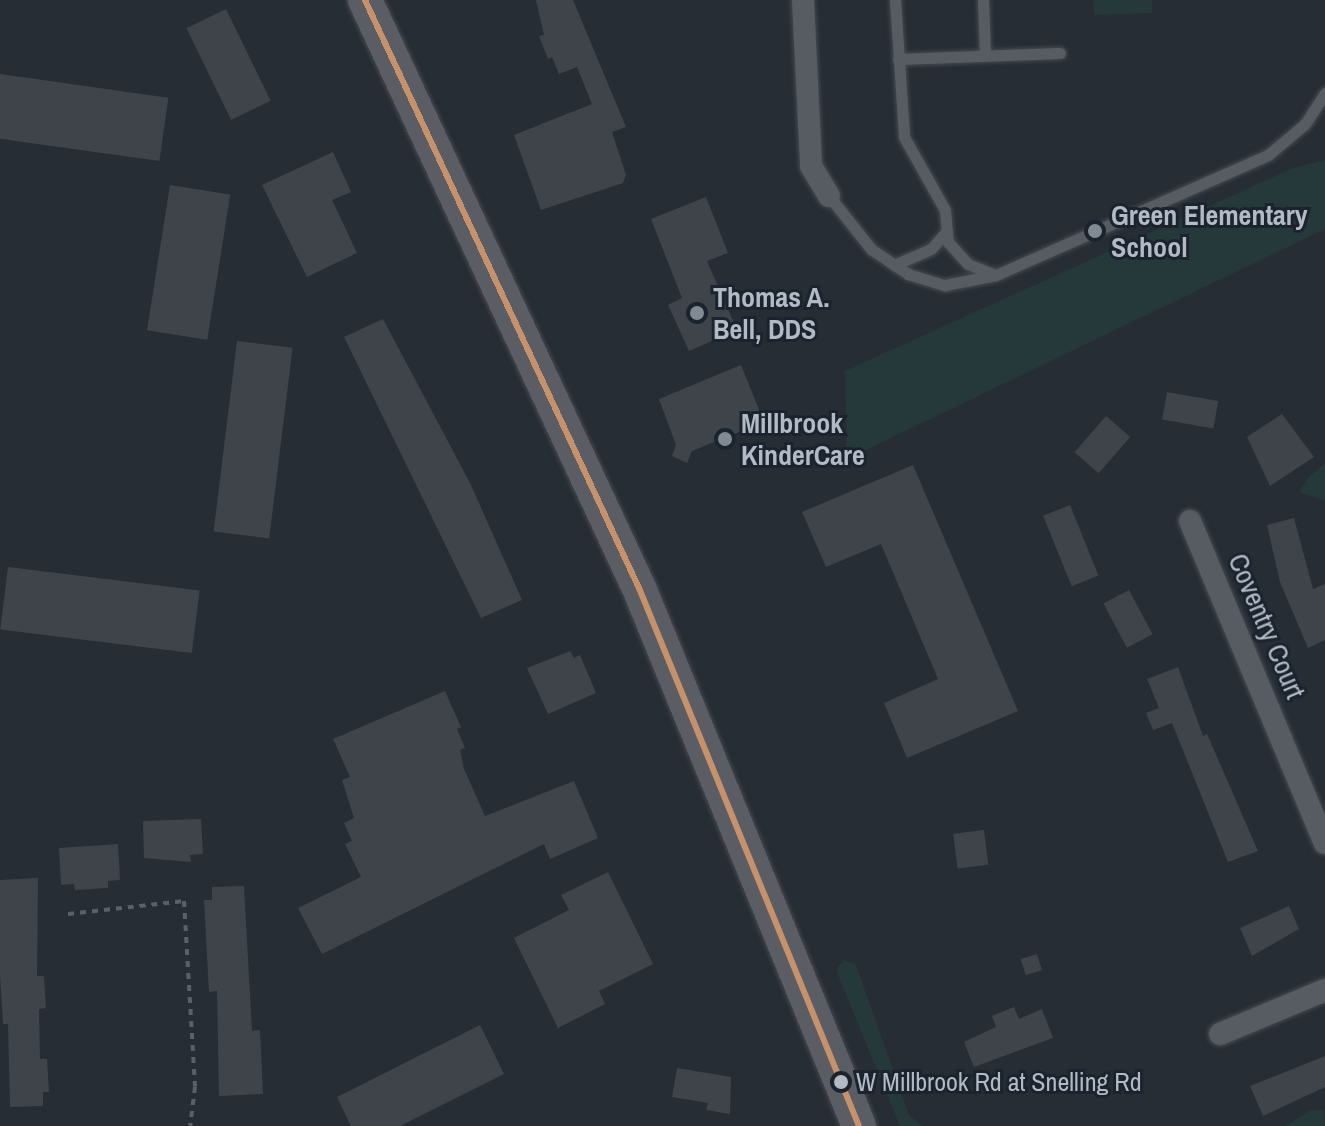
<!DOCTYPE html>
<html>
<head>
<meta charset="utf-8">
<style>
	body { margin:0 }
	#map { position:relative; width:1325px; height:1126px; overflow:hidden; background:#272d34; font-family:"Archivo Narrow",sans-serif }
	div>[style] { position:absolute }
	.green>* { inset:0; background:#25383a }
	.building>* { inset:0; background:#3f444a; transform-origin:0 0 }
	.path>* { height:4px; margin-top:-2px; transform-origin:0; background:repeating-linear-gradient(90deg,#5b6066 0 6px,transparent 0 12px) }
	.roads { filter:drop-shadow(0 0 2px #45494f) drop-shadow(0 0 2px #45494f) }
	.lane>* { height:11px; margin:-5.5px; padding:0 5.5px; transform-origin:5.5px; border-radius:5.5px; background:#575c62 }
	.street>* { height:22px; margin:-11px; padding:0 11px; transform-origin:11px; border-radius:11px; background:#575c62 }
	.primary>* { height:34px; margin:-17px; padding:0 17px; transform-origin:17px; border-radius:17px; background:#5a5e64 }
	.bus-1>* { height:6px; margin:-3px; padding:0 3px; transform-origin:3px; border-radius:3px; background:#c7916a }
	.dots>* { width:22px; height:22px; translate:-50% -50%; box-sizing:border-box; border:4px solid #1b242e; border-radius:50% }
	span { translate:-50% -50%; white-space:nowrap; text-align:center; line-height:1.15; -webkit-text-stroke:6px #1b242e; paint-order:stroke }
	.bus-label { font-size:26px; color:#b1bac5 }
	.left { translate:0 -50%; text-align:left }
	.poi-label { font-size:28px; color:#b1bac5; font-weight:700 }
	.street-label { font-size:28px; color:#b1bac5 }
</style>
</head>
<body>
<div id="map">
	<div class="green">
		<i style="clip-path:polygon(1093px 0,1152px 0,1152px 13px,1094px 15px)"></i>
		<i style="clip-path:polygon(1325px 160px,1325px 229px,847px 459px,845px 371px,1293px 168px)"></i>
		<i style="clip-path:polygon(1325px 463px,1325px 501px,1299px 492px,1309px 477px)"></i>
		<i style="clip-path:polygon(844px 960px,856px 965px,909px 1115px,922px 1126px,900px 1126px,836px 970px)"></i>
		<i style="clip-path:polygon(1311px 1110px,1323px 1110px,1325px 1126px,1285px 1126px)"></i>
	</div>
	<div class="building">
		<i style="clip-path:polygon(536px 0,573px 0,626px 127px,612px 132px,626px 175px,623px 183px,541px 210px,514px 135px,592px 104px,577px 67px,559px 74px,552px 57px,548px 59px,539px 36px,544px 35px)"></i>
		<i style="left:226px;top:9px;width:102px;height:44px;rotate:64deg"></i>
		<i style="left:0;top:74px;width:170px;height:64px;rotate:8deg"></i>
		<i style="clip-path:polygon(333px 152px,351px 192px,332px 200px,357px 253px,307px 277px,262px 185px)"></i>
		<i style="left:170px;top:185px;width:61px;height:147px;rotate:9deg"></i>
		<i style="clip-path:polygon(706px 197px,728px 253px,707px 261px,737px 330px,689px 351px,668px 305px,682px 298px,651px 219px)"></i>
		<i style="clip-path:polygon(383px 319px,470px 483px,522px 600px,481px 618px,344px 337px)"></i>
		<i style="left:237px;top:341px;width:56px;height:192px;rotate:7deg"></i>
		<i style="clip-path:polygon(741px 365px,764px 422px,692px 451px,687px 463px,672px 456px,676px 445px,659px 399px)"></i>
		<i style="left:1167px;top:392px;width:52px;height:28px;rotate:10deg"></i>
		<i style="clip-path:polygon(1282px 414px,1314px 457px,1270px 486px,1247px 437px)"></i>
		<i style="left:1106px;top:416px;width:32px;height:48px;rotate:41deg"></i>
		<i style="clip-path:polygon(913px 465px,1018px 711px,907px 758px,884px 703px,938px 679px,881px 544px,826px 567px,802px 512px)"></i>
		<i style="left:1070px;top:505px;width:76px;height:29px;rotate:68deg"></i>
		<i style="clip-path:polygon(1294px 518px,1313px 589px,1325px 584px,1325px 640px,1308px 648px,1280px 582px,1267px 525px)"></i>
		<i style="left:8px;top:567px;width:193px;height:63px;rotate:7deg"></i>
		<i style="left:1129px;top:590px;width:50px;height:29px;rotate:62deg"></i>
		<i style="clip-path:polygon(570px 651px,574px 658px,580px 655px,596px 693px,548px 714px,527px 668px)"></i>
		<i style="clip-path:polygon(1178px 667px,1203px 736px,1207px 734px,1258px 851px,1228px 862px,1172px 723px,1153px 730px,1146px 713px,1159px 708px,1147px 679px)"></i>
		<i style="clip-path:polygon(445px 691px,461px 727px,457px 729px,465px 748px,460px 750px,464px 769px,485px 816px,574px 781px,598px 838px,550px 859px,544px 844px,322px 954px,298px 908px,361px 877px,345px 844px,352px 841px,344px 823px,354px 818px,342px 780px,350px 777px,333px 739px)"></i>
		<i style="clip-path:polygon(201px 819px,203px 854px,190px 855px,191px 862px,144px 858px,143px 821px)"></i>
		<i style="left:984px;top:830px;width:35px;height:31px;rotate:83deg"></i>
		<i style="clip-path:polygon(118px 844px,120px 880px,108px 881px,108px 888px,75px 890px,74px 884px,61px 885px,59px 848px)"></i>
		<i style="clip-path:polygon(608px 872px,653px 964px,599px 991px,605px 1004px,558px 1028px,514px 938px,569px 910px,561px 895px)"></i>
		<i style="clip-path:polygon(38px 878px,37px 976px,44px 976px,46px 1008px,39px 1009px,40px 1059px,47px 1059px,49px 1092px,43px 1092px,43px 1106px,10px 1107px,8px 1024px,3px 1024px,0 975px,0 880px)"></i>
		<i style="clip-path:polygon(244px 886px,252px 1031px,260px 1030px,263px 1094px,219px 1096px,217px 991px,209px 992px,204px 900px,212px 900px,212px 887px)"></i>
		<i style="clip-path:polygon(1289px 906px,1299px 929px,1252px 956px,1240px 928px)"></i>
		<i style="left:1037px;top:954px;width:17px;height:17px;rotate:73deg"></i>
		<i style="clip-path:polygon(1014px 1007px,1019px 1019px,1042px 1009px,1053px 1038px,974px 1067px,964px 1042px,996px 1027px,992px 1016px)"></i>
		<i style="clip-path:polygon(480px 1025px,504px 1074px,400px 1126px,351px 1126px,337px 1097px)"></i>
		<i style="clip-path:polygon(1325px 1056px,1325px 1087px,1263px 1116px,1250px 1086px)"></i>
		<i style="clip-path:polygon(677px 1068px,731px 1077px,730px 1114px,706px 1110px,708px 1103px,672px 1097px)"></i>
	</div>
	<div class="path">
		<i style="left:68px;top:914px;width:117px;rotate:-6.4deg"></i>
		<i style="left:184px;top:901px;width:186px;rotate:86.6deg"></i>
		<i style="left:195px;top:1087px;width:39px;rotate:97deg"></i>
	</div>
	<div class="roads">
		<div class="lane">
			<i style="left:895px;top:0;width:137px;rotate:86.2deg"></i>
			<i style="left:904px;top:137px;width:84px;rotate:60.7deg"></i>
			<i style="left:945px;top:210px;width:32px;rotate:85deg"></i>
			<i style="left:948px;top:242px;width:30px;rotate:48deg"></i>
			<i style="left:968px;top:264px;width:29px;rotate:22deg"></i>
			<i style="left:983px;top:0;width:55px;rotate:87.9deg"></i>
			<i style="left:898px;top:59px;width:162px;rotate:-2.1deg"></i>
			<i style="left:829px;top:196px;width:68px;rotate:51.6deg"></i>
			<i style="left:871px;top:249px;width:45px;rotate:34deg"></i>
			<i style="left:908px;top:274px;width:39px;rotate:17deg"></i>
			<i style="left:945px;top:285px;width:52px;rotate:-11.1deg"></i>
			<i style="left:996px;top:275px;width:297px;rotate:-23.8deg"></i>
			<i style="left:1268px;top:155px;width:48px;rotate:-40deg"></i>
			<i style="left:1305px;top:124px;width:37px;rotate:-57deg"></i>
			<i style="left:894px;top:265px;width:40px;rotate:-23.4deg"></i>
			<i style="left:931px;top:249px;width:21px;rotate:-49deg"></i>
		</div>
		<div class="street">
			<i style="left:803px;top:0;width:166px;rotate:87.2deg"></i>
			<i style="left:811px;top:166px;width:35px;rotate:59deg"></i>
			<i style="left:1190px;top:521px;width:349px;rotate:67.3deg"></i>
			<i style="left:1220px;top:1034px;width:114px;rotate:-22.7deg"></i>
		</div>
		<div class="primary">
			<i style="left:365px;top:0;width:649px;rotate:65.02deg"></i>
			<i style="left:639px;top:588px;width:581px;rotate:67.76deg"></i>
		</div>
	</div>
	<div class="bus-1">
		<i style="left:365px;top:0;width:649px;rotate:65.02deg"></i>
		<i style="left:639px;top:588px;width:581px;rotate:67.76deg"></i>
	</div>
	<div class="dots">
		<i style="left:1095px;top:231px;background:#818992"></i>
		<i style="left:697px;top:313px;background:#818992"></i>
		<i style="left:725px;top:439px;background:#818992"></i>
		<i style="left:841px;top:1082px;background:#b1bac5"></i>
	</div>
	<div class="bus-label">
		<span class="left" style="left:856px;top:1082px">W Millbrook Rd at Snelling Rd</span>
	</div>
	<div class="poi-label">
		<span class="left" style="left:1111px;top:231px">Green Elementary<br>School</span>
		<span class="left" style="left:713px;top:313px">Thomas A.<br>Bell, DDS</span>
		<span class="left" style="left:741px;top:439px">Millbrook<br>KinderCare</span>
	</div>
	<div class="street-label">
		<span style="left:1267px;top:626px;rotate:67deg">Coventry Court</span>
	</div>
</div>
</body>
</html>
